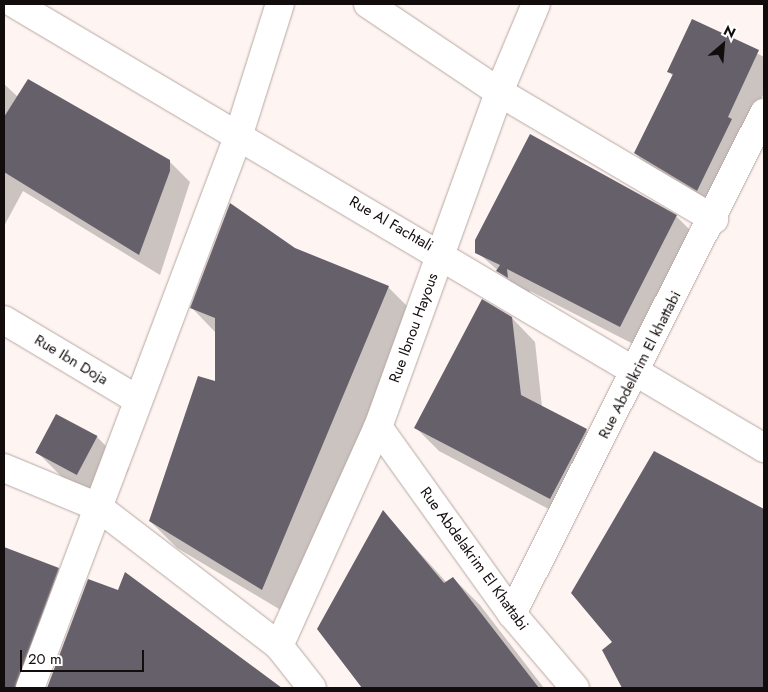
<!DOCTYPE html>
<html>
<head>
<meta charset="utf-8">
<style>
	body { margin:0 }
	#map { position:relative; width:768px; height:692px; overflow:hidden; background:#fef4f1; font-family:Jost,sans-serif }
	div>[style] { position:absolute }
	.shadow>* { inset:0; background:#0003 }
	.building>* { inset:0; background:#66606b; transform-origin:0 0 }
	.roads { filter:drop-shadow(0 0 1px #b7a8a3) drop-shadow(0 0 1px #b7a8a3) }
	.minor>* { height:28px; margin:-14px; padding:0 14px; transform-origin:14px; border-radius:14px; background:#fff }
	span { translate:-50% -50%; white-space:nowrap; text-align:center; line-height:1.15; -webkit-text-stroke:4px #fff; paint-order:stroke }
	.street-label { font-size:15px; color:#120d0c }
	.frame { position:absolute; inset:0; border:5px solid #120d0c; pointer-events:none }
	.north { position:absolute; left:698px; top:20px; width:50px; height:50px; -webkit-text-stroke:4px #fff; paint-order:stroke; rotate:27deg; font-size:14px; font-weight:700; line-height:20px; text-align:center; color:#120d0c }
	.north::after { content:''; display:block; margin:auto; width:18px; height:22px; background:#120d0c; clip-path:polygon(50% 0,100% 100%,50% 72%,0 100%) }
	.scale { position:absolute; left:20px; top:650px; width:124px; height:22px; box-sizing:border-box; border:2px solid #120d0c; border-top:0; padding-left:6px; font-size:15px; line-height:18px; white-space:nowrap; color:#120d0c; -webkit-text-stroke:4px #fff; paint-order:stroke }
</style>
</head>
<body>
<div id="map">
	<div class="shadow">
		<i style="clip-path:polygon(693px 21px,764px 57px,764px 93px,711px 205px,652px 170px,635px 153px,673px 76px,669px 72px)"></i>
		<i style="clip-path:polygon(4px 84px,18px 97px,169px 161px,190px 182px,160px 275px,23px 191px,4px 226px)"></i>
		<i style="clip-path:polygon(676px 216px,699px 239px,643px 349px,530px 291px,531px 300px,477px 252px)"></i>
		<i style="clip-path:polygon(295px 250px,388px 287px,415px 314px,289px 615px,177px 548px,150px 521px,216px 383px,216px 333px,192px 308px)"></i>
		<i style="clip-path:polygon(512px 318px,535px 342px,542px 407px,586px 430px,609px 453px,573px 522px,439px 451px,415px 427px)"></i>
		<i style="clip-path:polygon(97px 437px,129px 469px,108px 508px,69px 484px,37px 452px)"></i>
		<i style="clip-path:polygon(654px 453px,764px 510px,764px 688px,623px 688px,604px 650px,613px 642px)"></i>
		<i style="clip-path:polygon(383px 512px,447px 583px,453px 578px,480px 605px,544px 688px,364px 688px,319px 629px)"></i>
		<i style="clip-path:polygon(4px 548px,58px 569px,81px 592px,45px 688px,4px 688px)"></i>
		<i style="clip-path:polygon(89px 580px,259px 672px,275px 688px,48px 688px)"></i>
	</div>
	<div class="building">
		<i style="clip-path:polygon(692px 19px,759px 50px,728px 117px,732px 119px,697px 191px,634px 153px,673px 74px,667px 72px)"></i>
		<i style="clip-path:polygon(28px 79px,170px 160px,170px 171px,139px 255px,4px 172px,4px 117px)"></i>
		<i style="clip-path:polygon(530px 134px,677px 215px,620px 327px,507px 269px,508px 278px,496px 271px,500px 265px,475px 253px,475px 240px)"></i>
		<i style="clip-path:polygon(230px 203px,295px 248px,389px 286px,262px 590px,149px 521px,198px 376px,215px 381px,215px 318px,190px 308px)"></i>
		<i style="clip-path:polygon(482px 299px,512px 317px,521px 395px,587px 429px,550px 499px,414px 428px)"></i>
		<i style="left:56px;top:414px;width:47px;height:44px;rotate:28deg"></i>
		<i style="clip-path:polygon(654px 451px,764px 509px,764px 688px,622px 688px,602px 650px,612px 642px,571px 593px)"></i>
		<i style="clip-path:polygon(383px 510px,444px 583px,453px 577px,539px 688px,362px 688px,317px 629px)"></i>
		<i style="clip-path:polygon(4px 547px,59px 568px,15px 688px,4px 688px)"></i>
		<i style="clip-path:polygon(125px 572px,148px 589px,282px 688px,47px 688px,88px 579px,118px 590px)"></i>
	</div>
	<div class="roads">
		<div class="minor">
			<i style="left:15px;top:4px;width:871px;rotate:30.66deg"></i>
			<i style="left:368px;top:4px;width:158px;rotate:33.9deg"></i>
			<i style="left:499px;top:92px;width:250px;rotate:30.6deg"></i>
			<i style="left:4px;top:320px;width:156px;rotate:30.8deg"></i>
			<i style="left:378px;top:427px;width:230px;rotate:54.4deg"></i>
			<i style="left:512px;top:614px;width:97px;rotate:49.6deg"></i>
			<i style="left:4px;top:468px;width:102px;rotate:22.5deg"></i>
			<i style="left:98px;top:507px;width:228px;rotate:37.5deg"></i>
			<i style="left:279px;top:646px;width:53px;rotate:51.8deg"></i>
			<i style="left:512px;top:614px;width:561px;rotate:-63.3deg"></i>
			<i style="left:279px;top:646px;width:240px;rotate:-65.7deg"></i>
			<i style="left:378px;top:427px;width:356px;rotate:-70.1deg"></i>
			<i style="left:499px;top:92px;width:95px;rotate:-67.2deg"></i>
			<i style="left:30px;top:688px;width:589px;rotate:-69.32deg"></i>
			<i style="left:238px;top:137px;width:139px;rotate:-72.5deg"></i>
		</div>
	</div>
	<div class="street-label">
		<span style="left:391px;top:224px;rotate:30deg">Rue Al Fachtali</span>
		<span style="left:414px;top:328px;rotate:-70deg">Rue Ibnou Hayous</span>
		<span style="left:71px;top:360px;rotate:31deg">Rue Ibn Doja</span>
		<span style="left:640px;top:365px;rotate:-63deg">Rue Abdelkrim El khattabi</span>
		<span style="left:474px;top:559px;rotate:54deg">Rue Abdelakrim El Khattabi</span>
	</div>
	<div class="frame"></div>
	<div class="north">N</div>
	<div class="scale">20 m</div>
</div>
</body>
</html>
